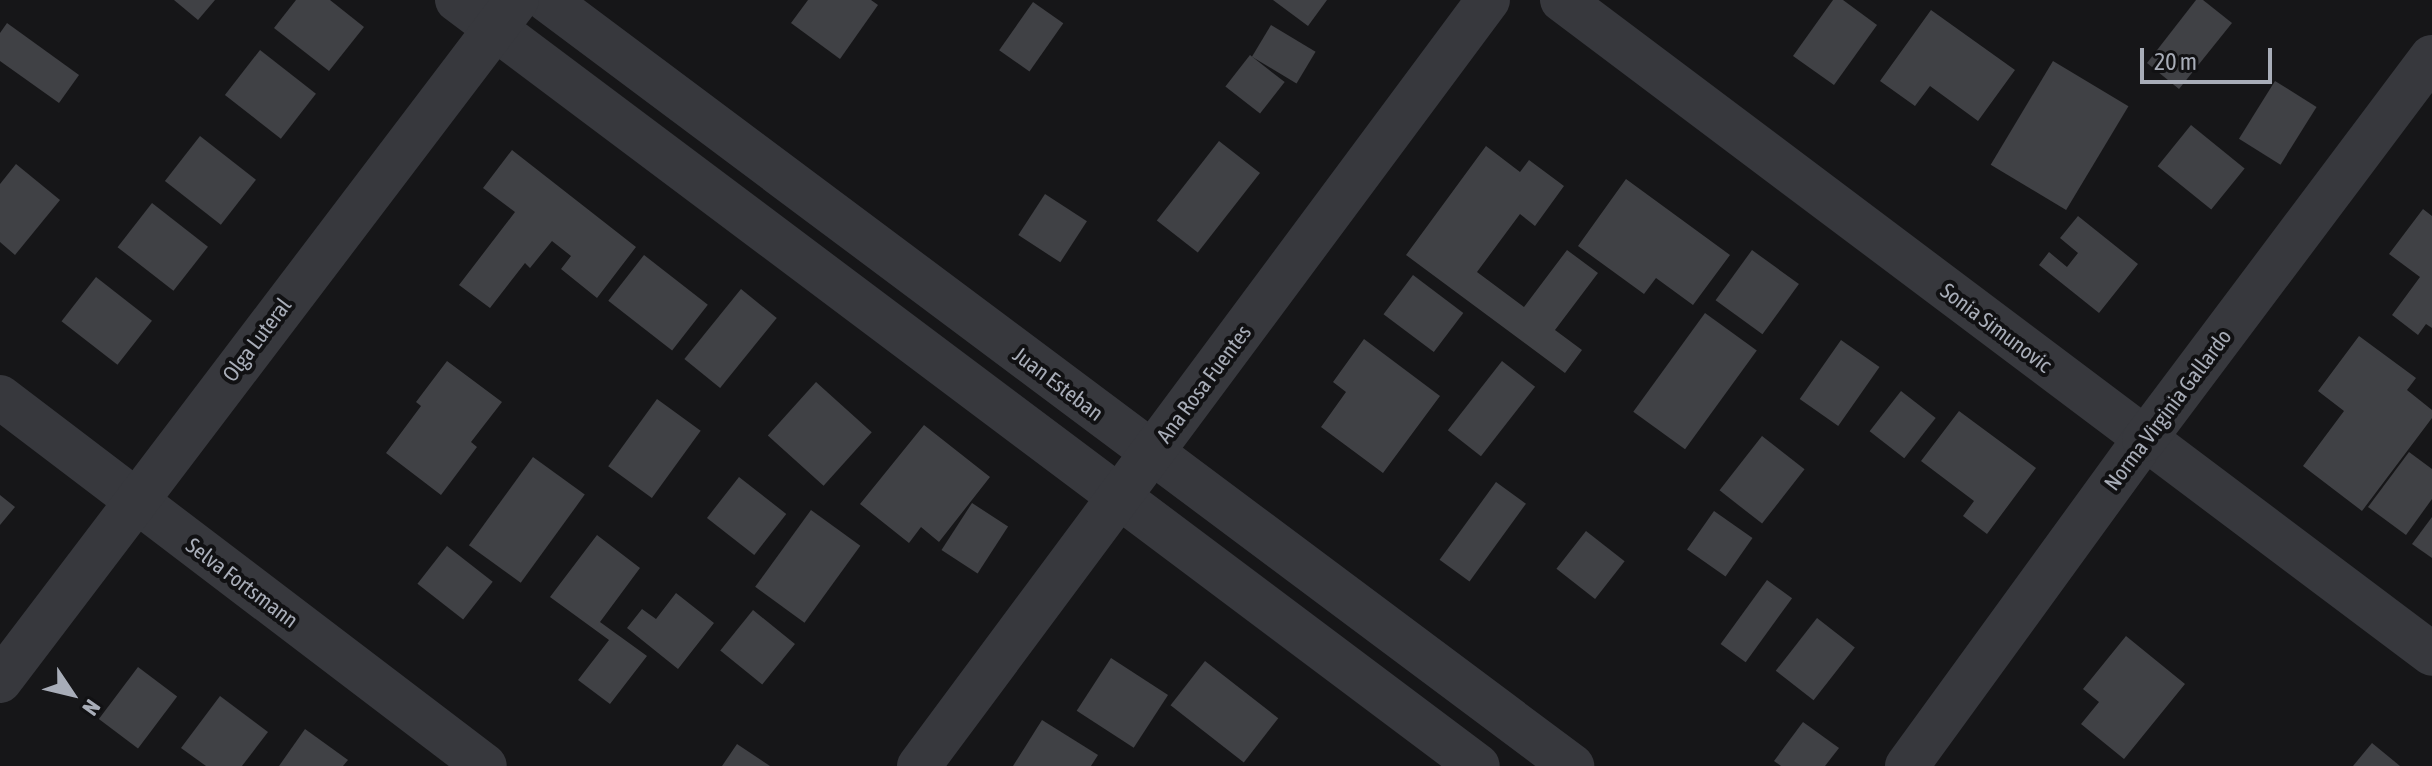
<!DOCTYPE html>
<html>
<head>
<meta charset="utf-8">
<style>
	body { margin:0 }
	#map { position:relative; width:2432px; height:766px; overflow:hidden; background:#161618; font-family:"Asap Condensed",sans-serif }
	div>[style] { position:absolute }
	.building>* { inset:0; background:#404145; transform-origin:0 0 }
	.minor>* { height:44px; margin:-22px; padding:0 22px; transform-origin:22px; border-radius:22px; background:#37383d }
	span { translate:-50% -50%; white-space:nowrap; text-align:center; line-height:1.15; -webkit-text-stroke:8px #111113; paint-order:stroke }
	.street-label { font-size:22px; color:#a8adb8 }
	.north { position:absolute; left:32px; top:654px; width:80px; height:80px; -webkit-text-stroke:6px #111113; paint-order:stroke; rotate:125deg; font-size:22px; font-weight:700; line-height:32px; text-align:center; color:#a8adb8 }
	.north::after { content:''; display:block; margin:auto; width:28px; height:36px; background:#a8adb8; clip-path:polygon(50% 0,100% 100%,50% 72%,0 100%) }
	.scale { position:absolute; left:2140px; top:48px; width:132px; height:36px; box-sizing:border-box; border:4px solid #a8adb8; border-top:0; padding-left:10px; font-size:24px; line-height:28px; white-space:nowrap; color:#a8adb8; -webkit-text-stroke:6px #111113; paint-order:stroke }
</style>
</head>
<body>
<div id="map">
	<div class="building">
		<i style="clip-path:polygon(174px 0,215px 0,198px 20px)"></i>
		<i style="clip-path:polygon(296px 0,330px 0,364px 27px,329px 71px,274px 28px)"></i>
		<i style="clip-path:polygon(808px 0,871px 0,878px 5px,840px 59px,791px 23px)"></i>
		<i style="clip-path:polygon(1273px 0,1327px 0,1308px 26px)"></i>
		<i style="clip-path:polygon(1833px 0,1843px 0,1877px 25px,1834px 85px,1793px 56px)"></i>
		<i style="clip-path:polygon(2196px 0,2203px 0,2232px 23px,2179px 89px,2147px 63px)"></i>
		<i style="left:1033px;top:2px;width:37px;height:59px;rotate:35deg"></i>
		<i style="clip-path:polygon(1931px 10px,2015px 70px,1978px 121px,1930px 86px,1915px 106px,1880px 81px)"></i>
		<i style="clip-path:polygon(7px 23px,79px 75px,59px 103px,0 61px,0 33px)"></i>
		<i style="left:1271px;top:25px;width:52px;height:37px;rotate:31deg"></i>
		<i style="left:260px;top:50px;width:71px;height:57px;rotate:38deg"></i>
		<i style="left:1250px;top:55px;width:44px;height:40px;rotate:38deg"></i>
		<i style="left:2053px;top:61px;width:88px;height:121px;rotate:31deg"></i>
		<i style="left:2275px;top:81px;width:49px;height:68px;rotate:32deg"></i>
		<i style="left:2191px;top:125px;width:69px;height:53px;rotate:39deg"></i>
		<i style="left:200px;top:136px;width:71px;height:57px;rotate:38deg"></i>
		<i style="left:1219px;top:141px;width:52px;height:101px;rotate:38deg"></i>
		<i style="clip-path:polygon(1486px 146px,1520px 172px,1529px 160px,1564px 186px,1535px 226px,1520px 214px,1477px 272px,1524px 307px,1567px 250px,1598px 273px,1555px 330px,1582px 350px,1565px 373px,1406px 255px)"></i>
		<i style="clip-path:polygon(512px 150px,636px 247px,597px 298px,561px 269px,571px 256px,552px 241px,530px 268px,525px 263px,490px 308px,459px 285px,515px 212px,483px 188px)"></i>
		<i style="clip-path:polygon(16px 164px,60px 200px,15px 255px,0 242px,0 184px)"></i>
		<i style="clip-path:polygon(1626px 179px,1730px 255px,1693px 305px,1656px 278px,1644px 294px,1578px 246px)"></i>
		<i style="left:1045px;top:194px;width:50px;height:49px;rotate:33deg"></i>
		<i style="left:152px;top:203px;width:71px;height:56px;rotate:38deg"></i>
		<i style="clip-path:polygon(2423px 209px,2432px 216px,2432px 328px,2426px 324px,2418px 335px,2392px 315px,2420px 277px,2389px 254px)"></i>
		<i style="clip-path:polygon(2078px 216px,2138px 264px,2099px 313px,2039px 265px,2049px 252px,2067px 267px,2078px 253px,2060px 238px)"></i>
		<i style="left:1752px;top:250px;width:58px;height:62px;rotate:36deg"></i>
		<i style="left:644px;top:255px;width:81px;height:58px;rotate:38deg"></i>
		<i style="left:1413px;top:275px;width:63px;height:49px;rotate:37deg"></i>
		<i style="left:96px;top:277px;width:71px;height:56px;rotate:38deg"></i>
		<i style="left:741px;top:289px;width:46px;height:90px;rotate:39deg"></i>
		<i style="left:1705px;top:313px;width:64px;height:122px;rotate:36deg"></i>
		<i style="clip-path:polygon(2359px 336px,2416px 378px,2407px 390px,2432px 410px,2432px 418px,2362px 511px,2303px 466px,2344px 411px,2318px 391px)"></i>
		<i style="clip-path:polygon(1364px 339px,1440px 396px,1383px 473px,1321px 427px,1346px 392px,1333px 382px)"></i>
		<i style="left:1841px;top:340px;width:47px;height:72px;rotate:35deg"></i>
		<i style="clip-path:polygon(447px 361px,502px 402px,471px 442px,477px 447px,441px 495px,386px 453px,421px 406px,416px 402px)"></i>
		<i style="left:1502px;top:361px;width:42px;height:88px;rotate:38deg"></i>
		<i style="left:816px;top:382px;width:75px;height:72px;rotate:42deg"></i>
		<i style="left:1901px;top:391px;width:44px;height:51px;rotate:38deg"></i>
		<i style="left:657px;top:399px;width:54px;height:83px;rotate:36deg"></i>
		<i style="clip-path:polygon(1959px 411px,2036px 468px,1987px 534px,1963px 516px,1974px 501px,1921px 461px)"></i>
		<i style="clip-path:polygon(924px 425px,990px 477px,939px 542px,921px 527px,909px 543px,860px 504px)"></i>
		<i style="left:1762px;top:436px;width:54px;height:69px;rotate:38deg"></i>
		<i style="clip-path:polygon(2409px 452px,2432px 469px,2432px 499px,2406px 535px,2368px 507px)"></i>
		<i style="left:533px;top:457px;width:64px;height:109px;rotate:36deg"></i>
		<i style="left:739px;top:477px;width:60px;height:52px;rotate:38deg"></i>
		<i style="left:1496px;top:482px;width:37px;height:96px;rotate:36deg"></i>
		<i style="clip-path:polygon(0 495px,15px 507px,0 525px)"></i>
		<i style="left:972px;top:503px;width:43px;height:56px;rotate:33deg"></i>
		<i style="left:811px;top:510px;width:61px;height:95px;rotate:36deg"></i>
		<i style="left:1714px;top:511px;width:47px;height:47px;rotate:35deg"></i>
		<i style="clip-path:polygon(2432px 517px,2432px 558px,2412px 544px)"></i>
		<i style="left:1586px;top:531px;width:49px;height:48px;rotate:38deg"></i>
		<i style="clip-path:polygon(597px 535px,640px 568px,600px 622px,647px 656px,610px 704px,578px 680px,609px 640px,550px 597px)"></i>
		<i style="left:447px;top:546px;width:58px;height:48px;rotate:38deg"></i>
		<i style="left:1767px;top:580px;width:31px;height:79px;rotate:36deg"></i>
		<i style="clip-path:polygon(676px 593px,714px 623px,678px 669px,627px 628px,642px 609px,656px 619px)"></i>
		<i style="left:753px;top:610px;width:54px;height:52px;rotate:39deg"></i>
		<i style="left:1817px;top:618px;width:48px;height:67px;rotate:38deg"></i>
		<i style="clip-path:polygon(2126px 636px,2185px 684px,2124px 759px,2081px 724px,2099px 702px,2083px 689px)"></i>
		<i style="left:1111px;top:658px;width:68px;height:63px;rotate:33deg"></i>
		<i style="left:1205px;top:661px;width:93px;height:56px;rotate:38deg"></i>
		<i style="left:138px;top:667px;width:49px;height:65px;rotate:37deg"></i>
		<i style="clip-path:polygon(220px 696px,268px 732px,242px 766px,206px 766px,181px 748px)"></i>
		<i style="clip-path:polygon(1042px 720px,1098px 755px,1091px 766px,1013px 766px)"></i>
		<i style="clip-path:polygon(1803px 722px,1839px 748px,1825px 766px,1781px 766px,1774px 761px)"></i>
		<i style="clip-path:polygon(305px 729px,348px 760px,343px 766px,279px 766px)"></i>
		<i style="clip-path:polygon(2372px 743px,2400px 766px,2353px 766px)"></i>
		<i style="clip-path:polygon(737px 744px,770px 766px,722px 766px)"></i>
	</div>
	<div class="minor">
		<i style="left:457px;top:0;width:1276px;rotate:36.88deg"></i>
		<i style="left:547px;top:0;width:1280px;rotate:36.77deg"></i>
		<i style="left:1562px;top:0;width:1088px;rotate:36.93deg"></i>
		<i style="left:0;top:397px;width:609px;rotate:37.26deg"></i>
		<i style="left:0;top:681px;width:855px;rotate:-52.8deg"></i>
		<i style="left:919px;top:766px;width:954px;rotate:-53.39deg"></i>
		<i style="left:1907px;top:766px;width:403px;rotate:-54deg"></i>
		<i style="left:2144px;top:440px;width:479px;rotate:-53.1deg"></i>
	</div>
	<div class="street-label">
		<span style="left:1996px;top:328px;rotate:37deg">Sonia Simunovic</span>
		<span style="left:257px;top:340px;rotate:-53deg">Olga Luteral</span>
		<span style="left:1058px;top:384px;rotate:37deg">Juan Esteban</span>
		<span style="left:1204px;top:384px;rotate:-53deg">Ana Rosa Fuentes</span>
		<span style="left:2168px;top:410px;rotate:-53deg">Norma Virginia Gallardo</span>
		<span style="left:242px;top:583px;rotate:37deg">Selva Fortsmann</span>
	</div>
	<div class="north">N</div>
	<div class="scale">20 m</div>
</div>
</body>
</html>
